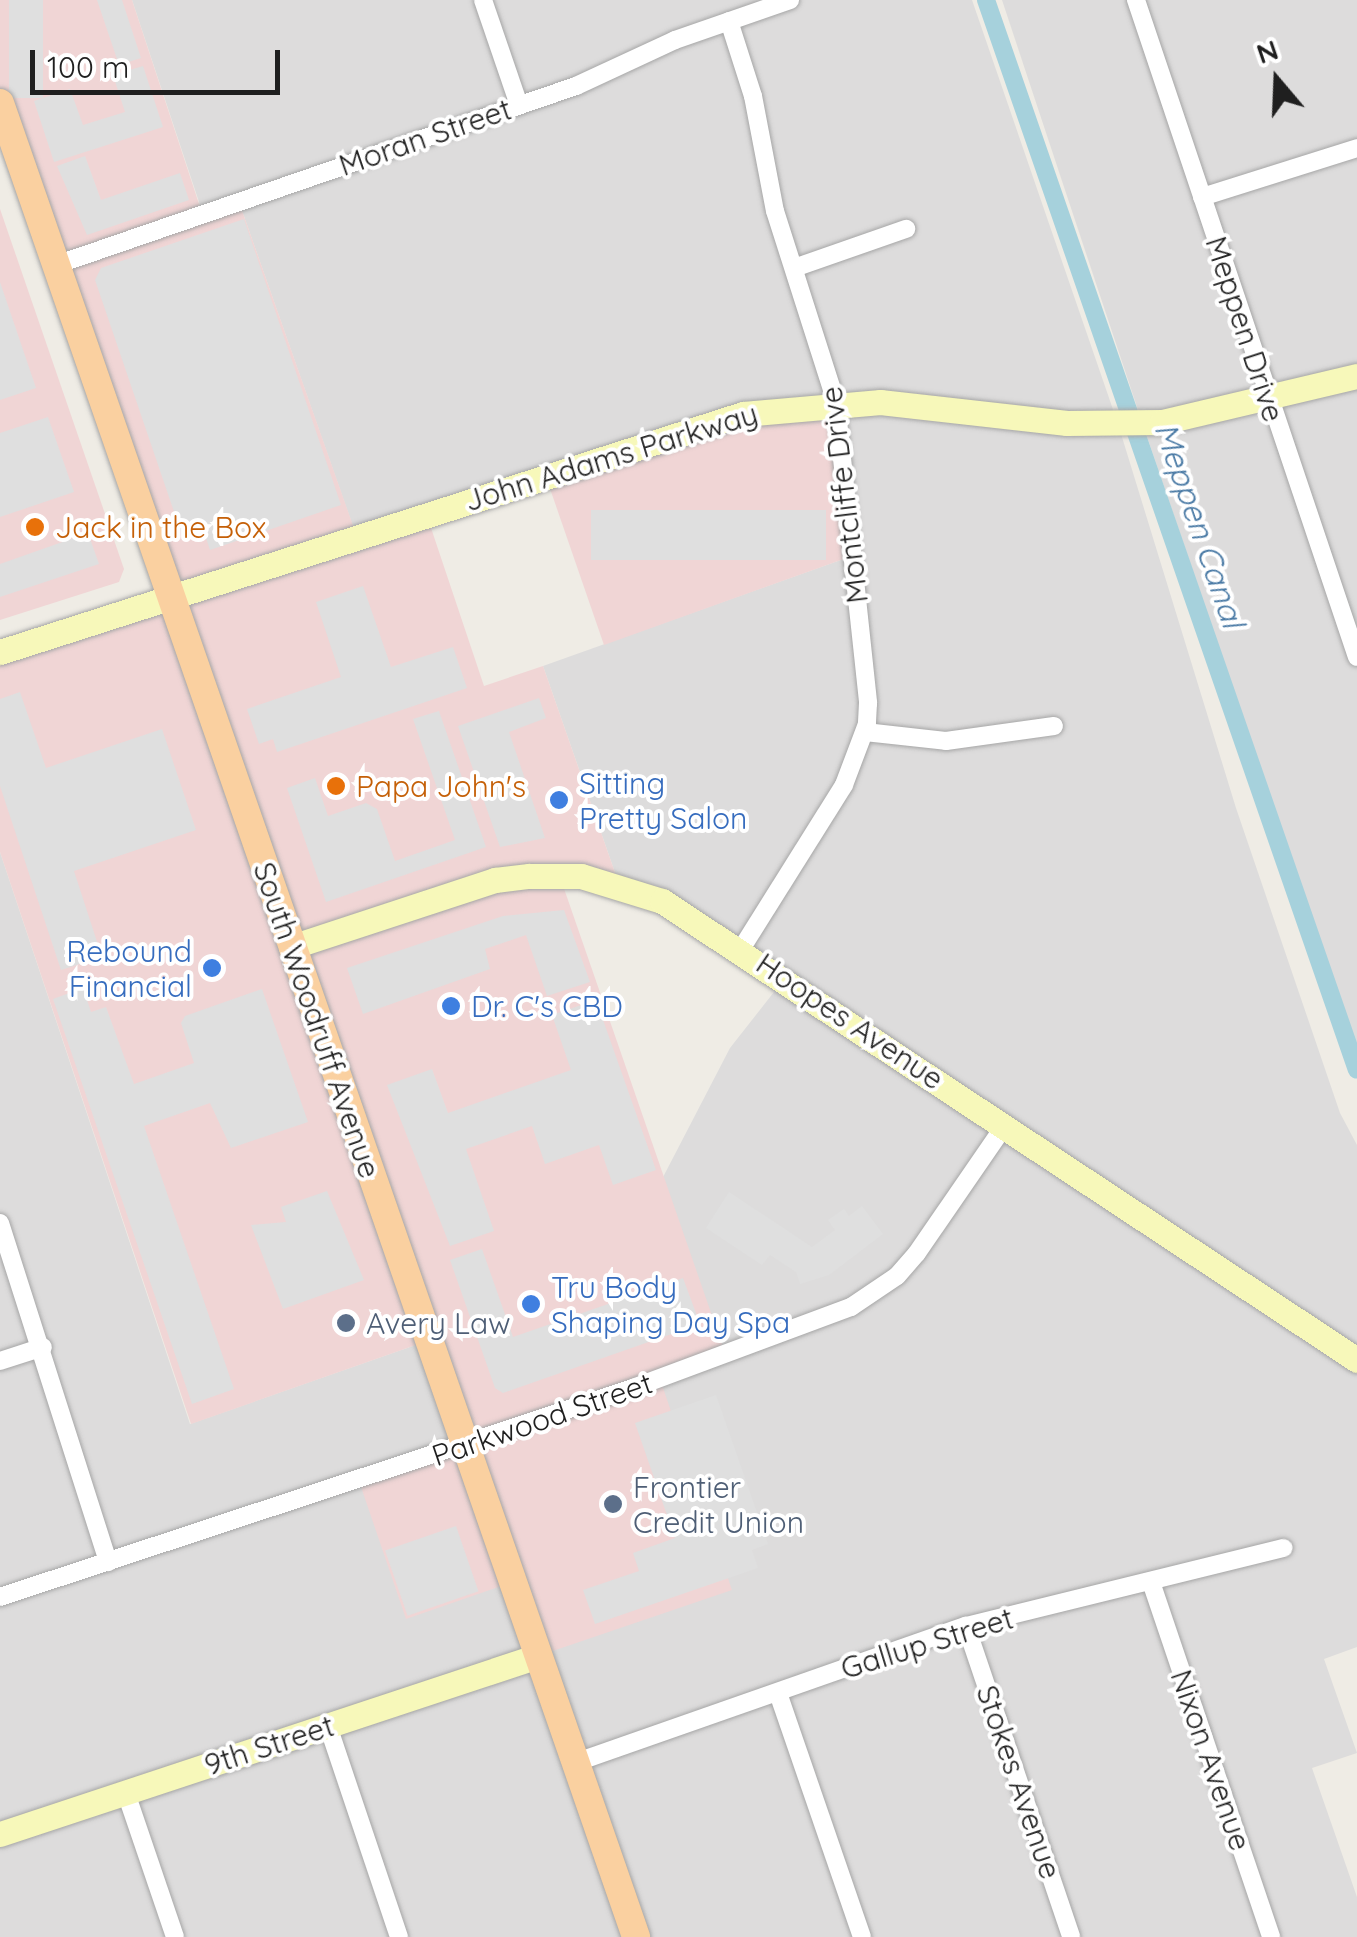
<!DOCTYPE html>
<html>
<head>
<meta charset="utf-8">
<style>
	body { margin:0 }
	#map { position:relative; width:1357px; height:1937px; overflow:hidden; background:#efece5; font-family:Quicksand,sans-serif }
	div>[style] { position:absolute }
	.residential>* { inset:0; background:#dddcdc }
	.commercial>* { inset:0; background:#f0d5d5 }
	.parking>* { inset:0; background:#dfdfdf; transform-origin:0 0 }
	.canal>* { height:18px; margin:-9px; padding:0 9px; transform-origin:9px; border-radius:9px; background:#a6d1dc }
	.roads { filter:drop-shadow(0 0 2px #a6a6a6) drop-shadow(0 0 2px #a6a6a6) }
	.street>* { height:18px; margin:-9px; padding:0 9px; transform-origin:9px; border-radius:9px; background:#fff }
	.secondary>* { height:25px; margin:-12.5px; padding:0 12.5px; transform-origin:12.5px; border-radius:12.5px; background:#f7f8ba }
	.primary>* { height:28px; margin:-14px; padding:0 14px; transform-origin:14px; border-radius:14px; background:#fad0a0 }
	.dots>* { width:28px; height:28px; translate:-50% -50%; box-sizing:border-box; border:5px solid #fff; border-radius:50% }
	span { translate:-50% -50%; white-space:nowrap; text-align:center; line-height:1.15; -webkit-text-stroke:8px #fff; paint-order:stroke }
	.street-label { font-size:30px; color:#1f1f1f }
	.food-label { font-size:30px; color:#c56008 }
	.left { translate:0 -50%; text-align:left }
	.shop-label { font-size:30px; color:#366cbe }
	.right { translate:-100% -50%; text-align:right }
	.service-label { font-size:30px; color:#4e5e75 }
	.water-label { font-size:32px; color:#4a7aa5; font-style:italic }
	.north { position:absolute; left:1227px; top:30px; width:100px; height:100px; -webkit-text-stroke:8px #fff; paint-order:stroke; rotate:341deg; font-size:28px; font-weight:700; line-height:40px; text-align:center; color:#1f1f1f }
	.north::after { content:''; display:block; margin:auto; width:35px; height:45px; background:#1f1f1f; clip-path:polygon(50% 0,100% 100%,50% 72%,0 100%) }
	.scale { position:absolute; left:30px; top:50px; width:250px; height:45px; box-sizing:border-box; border:5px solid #1f1f1f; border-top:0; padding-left:12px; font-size:30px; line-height:35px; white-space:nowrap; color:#1f1f1f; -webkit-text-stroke:8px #fff; paint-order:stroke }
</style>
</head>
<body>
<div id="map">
	<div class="residential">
		<i style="clip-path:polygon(132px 0,972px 0,1118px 424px,1236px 808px,1340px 1113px,1357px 1145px,1357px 1647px,1324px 1659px,1357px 1753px,1312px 1768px,1357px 1897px,1357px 1937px,0 1937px,0 852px,190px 1424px,430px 1340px,660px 1378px,725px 1355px,661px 1181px,730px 1048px,785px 978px,620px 887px,543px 666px,852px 556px,836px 402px,356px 535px,239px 202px,203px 214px)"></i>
		<i style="clip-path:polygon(1002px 0,1357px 0,1357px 1052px,1142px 422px)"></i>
	</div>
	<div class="commercial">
		<i style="clip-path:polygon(0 0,132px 0,202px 213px,239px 202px,356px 534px,426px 513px,484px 686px,543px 666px,620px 887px,560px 877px,726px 1356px,660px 1379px,732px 1590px,538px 1656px,513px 1582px,406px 1619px,359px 1481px,467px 1444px,430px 1340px,191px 1424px,0 852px,0 652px,166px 596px,0 103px)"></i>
		<i style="clip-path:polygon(0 209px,124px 569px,119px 582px,0 620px)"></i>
		<i style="clip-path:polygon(836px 402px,852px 556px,604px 645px,546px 477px)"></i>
	</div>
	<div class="parking">
		<i style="left:9px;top:0;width:34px;height:98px"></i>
		<i style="clip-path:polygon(97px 0,122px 0,141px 58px,119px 65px)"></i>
		<i style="clip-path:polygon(143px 66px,163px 127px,54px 162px,34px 101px,70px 89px,83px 125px,125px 112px,113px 75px)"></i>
		<i style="clip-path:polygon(85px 156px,101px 200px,180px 173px,189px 200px,87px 235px,57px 166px)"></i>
		<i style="clip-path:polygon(244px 219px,341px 505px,210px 550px,205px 535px,184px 541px,95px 280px,101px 268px)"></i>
		<i style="clip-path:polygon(0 282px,36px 388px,0 400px)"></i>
		<i style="clip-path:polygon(48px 417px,74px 492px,0 517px,0 433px)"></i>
		<i style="left:826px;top:510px;width:50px;height:235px;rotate:90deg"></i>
		<i style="clip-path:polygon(88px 533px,99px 564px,0 597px,0 564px)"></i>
		<i style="clip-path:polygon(363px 586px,391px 667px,453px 647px,467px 688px,277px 752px,273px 739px,259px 744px,247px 709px,341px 677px,316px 602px)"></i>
		<i style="clip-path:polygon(20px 692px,46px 768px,162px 729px,196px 830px,74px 871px,102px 957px,61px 970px,0 786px,0 699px)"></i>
		<i style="clip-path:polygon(539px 698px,546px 718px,509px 732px,545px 838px,500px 847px,458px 726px)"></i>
		<i style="clip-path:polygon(439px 711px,486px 847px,326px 902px,287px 788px,315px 778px,328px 816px,366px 803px,377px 809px,395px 861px,455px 840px,413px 719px)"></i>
		<i style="clip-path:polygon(564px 910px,590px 982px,547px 996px,526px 935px,485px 949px,490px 969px,363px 1014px,347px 968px,503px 916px)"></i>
		<i style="clip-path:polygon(83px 988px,91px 1012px,106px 1007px,134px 1084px,194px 1063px,181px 1023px,185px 1016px,262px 989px,308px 1122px,231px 1148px,210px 1103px,144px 1126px,234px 1389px,192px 1404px,53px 999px)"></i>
		<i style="clip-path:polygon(596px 1000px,656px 1170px,613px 1185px,599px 1145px,545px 1164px,532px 1126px,466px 1149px,494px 1231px,450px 1246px,387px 1085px,432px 1069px,448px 1113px,571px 1070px,552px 1015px)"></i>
		<i style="clip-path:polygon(327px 1191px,364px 1280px,283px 1309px,251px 1225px,286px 1222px,281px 1207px)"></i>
		<i style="clip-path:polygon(729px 1192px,812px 1247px,835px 1230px,828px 1220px,844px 1209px,849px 1216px,862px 1206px,883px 1234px,829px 1275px,800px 1284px,796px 1272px,770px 1255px,762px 1265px,706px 1228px)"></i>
		<i style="clip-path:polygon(482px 1249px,513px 1337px,683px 1278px,700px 1324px,503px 1393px,495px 1388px,450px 1260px)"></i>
		<i style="clip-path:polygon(716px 1395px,768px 1544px,752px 1550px,758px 1568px,595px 1624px,583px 1590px,639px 1571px,633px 1553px,675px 1538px,635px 1423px)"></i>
		<i style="left:456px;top:1526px;width:69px;height:75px;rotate:71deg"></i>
	</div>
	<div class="canal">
		<i style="left:986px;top:0;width:1132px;rotate:70.88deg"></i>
	</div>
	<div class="roads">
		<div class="street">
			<i style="left:483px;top:0;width:111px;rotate:71.1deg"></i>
			<i style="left:1136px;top:0;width:693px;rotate:71.41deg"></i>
			<i style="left:729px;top:21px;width:79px;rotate:72.3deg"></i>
			<i style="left:753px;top:96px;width:117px;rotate:79.2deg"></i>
			<i style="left:775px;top:211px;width:201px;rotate:72.3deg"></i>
			<i style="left:836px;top:402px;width:303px;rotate:83.9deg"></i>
			<i style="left:868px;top:703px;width:21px;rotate:93deg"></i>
			<i style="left:867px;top:724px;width:65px;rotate:110.7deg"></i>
			<i style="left:844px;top:785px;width:194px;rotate:122.1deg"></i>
			<i style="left:1202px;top:197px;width:163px;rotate:-17.5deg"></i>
			<i style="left:56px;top:265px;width:550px;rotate:-19deg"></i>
			<i style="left:576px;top:86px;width:109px;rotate:-24.9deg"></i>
			<i style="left:675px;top:40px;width:122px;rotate:-19.2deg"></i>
			<i style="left:794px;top:268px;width:119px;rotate:-19.2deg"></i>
			<i style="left:865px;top:732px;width:81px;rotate:6.3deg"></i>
			<i style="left:946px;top:741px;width:109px;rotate:-7.9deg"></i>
			<i style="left:0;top:1223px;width:356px;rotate:72.3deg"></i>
			<i style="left:0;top:1361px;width:45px;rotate:-18deg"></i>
			<i style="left:1151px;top:1582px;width:375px;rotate:71.3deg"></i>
			<i style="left:0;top:1597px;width:667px;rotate:-18.27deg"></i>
			<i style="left:633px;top:1388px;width:233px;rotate:-20.4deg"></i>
			<i style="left:851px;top:1307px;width:55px;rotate:-34deg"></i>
			<i style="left:897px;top:1276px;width:30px;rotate:-49deg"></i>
			<i style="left:917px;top:1253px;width:155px;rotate:-55.5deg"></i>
			<i style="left:966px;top:1626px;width:328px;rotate:71.3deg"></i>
			<i style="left:778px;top:1693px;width:258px;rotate:71deg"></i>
			<i style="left:328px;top:1726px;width:223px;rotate:71.4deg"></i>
			<i style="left:577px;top:1762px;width:412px;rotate:-19.3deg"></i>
			<i style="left:966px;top:1626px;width:327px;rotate:-13.8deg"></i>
			<i style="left:126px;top:1793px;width:152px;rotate:71.2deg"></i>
		</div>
		<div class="secondary">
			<i style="left:0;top:652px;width:780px;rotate:-17.76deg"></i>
			<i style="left:743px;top:414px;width:138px;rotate:-5deg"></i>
			<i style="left:880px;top:402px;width:188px;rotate:6.4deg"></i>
			<i style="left:1067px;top:423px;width:95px;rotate:-0.6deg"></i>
			<i style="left:1162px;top:422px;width:200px;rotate:-13.3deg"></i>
			<i style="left:291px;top:947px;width:215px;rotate:-18.2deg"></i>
			<i style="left:495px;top:880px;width:34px;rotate:-7deg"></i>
			<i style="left:529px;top:876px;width:52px"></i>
			<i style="left:581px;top:876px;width:85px;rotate:17.2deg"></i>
			<i style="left:662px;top:901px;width:833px;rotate:33.44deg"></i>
			<i style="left:0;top:1834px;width:567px;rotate:-18.31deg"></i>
		</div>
		<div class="primary">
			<i style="left:0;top:103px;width:1941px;rotate:70.87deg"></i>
		</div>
	</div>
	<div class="dots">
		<i style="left:35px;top:527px;background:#e8710a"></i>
		<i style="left:336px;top:786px;background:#e8710a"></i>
		<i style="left:559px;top:800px;background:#3f7fe0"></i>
		<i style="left:212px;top:968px;background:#3f7fe0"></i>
		<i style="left:451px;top:1006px;background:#3f7fe0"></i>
		<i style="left:531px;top:1304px;background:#3f7fe0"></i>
		<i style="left:346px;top:1323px;background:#5c6f8a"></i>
		<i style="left:613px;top:1504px;background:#5c6f8a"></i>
	</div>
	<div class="street-label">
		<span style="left:425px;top:137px;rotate:-19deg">Moran Street</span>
		<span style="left:1245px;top:329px;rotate:72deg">Meppen Drive</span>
		<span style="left:611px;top:457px;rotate:-17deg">John Adams Parkway</span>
		<span style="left:844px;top:495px;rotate:-97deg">Montcliffe Drive</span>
		<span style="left:317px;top:1020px;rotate:71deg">South Woodruff Avenue</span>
		<span style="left:850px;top:1021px;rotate:34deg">Hoopes Avenue</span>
		<span style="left:542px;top:1419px;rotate:-19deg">Parkwood Street</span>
		<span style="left:927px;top:1643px;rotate:-17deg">Gallup Street</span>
		<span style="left:269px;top:1745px;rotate:-18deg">9th Street</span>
		<span style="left:1211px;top:1760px;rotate:71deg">Nixon Avenue</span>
		<span style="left:1019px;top:1782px;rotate:71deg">Stokes Avenue</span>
	</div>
	<div class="food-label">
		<span class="left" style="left:55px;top:527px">Jack in the Box</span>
		<span class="left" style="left:356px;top:786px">Papa John's</span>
	</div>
	<div class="shop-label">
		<span class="left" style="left:579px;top:800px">Sitting<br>Pretty Salon</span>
		<span class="right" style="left:192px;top:968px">Rebound<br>Financial</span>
		<span class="left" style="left:471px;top:1006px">Dr. C's CBD</span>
		<span class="left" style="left:551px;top:1304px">Tru Body<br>Shaping Day Spa</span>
	</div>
	<div class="service-label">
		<span class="left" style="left:366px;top:1323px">Avery Law</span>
		<span class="left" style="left:633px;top:1504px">Frontier<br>Credit Union</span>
	</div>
	<div class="water-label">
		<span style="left:1200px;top:525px;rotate:71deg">Meppen Canal</span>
	</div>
	<div class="north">N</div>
	<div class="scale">100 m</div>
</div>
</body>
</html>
